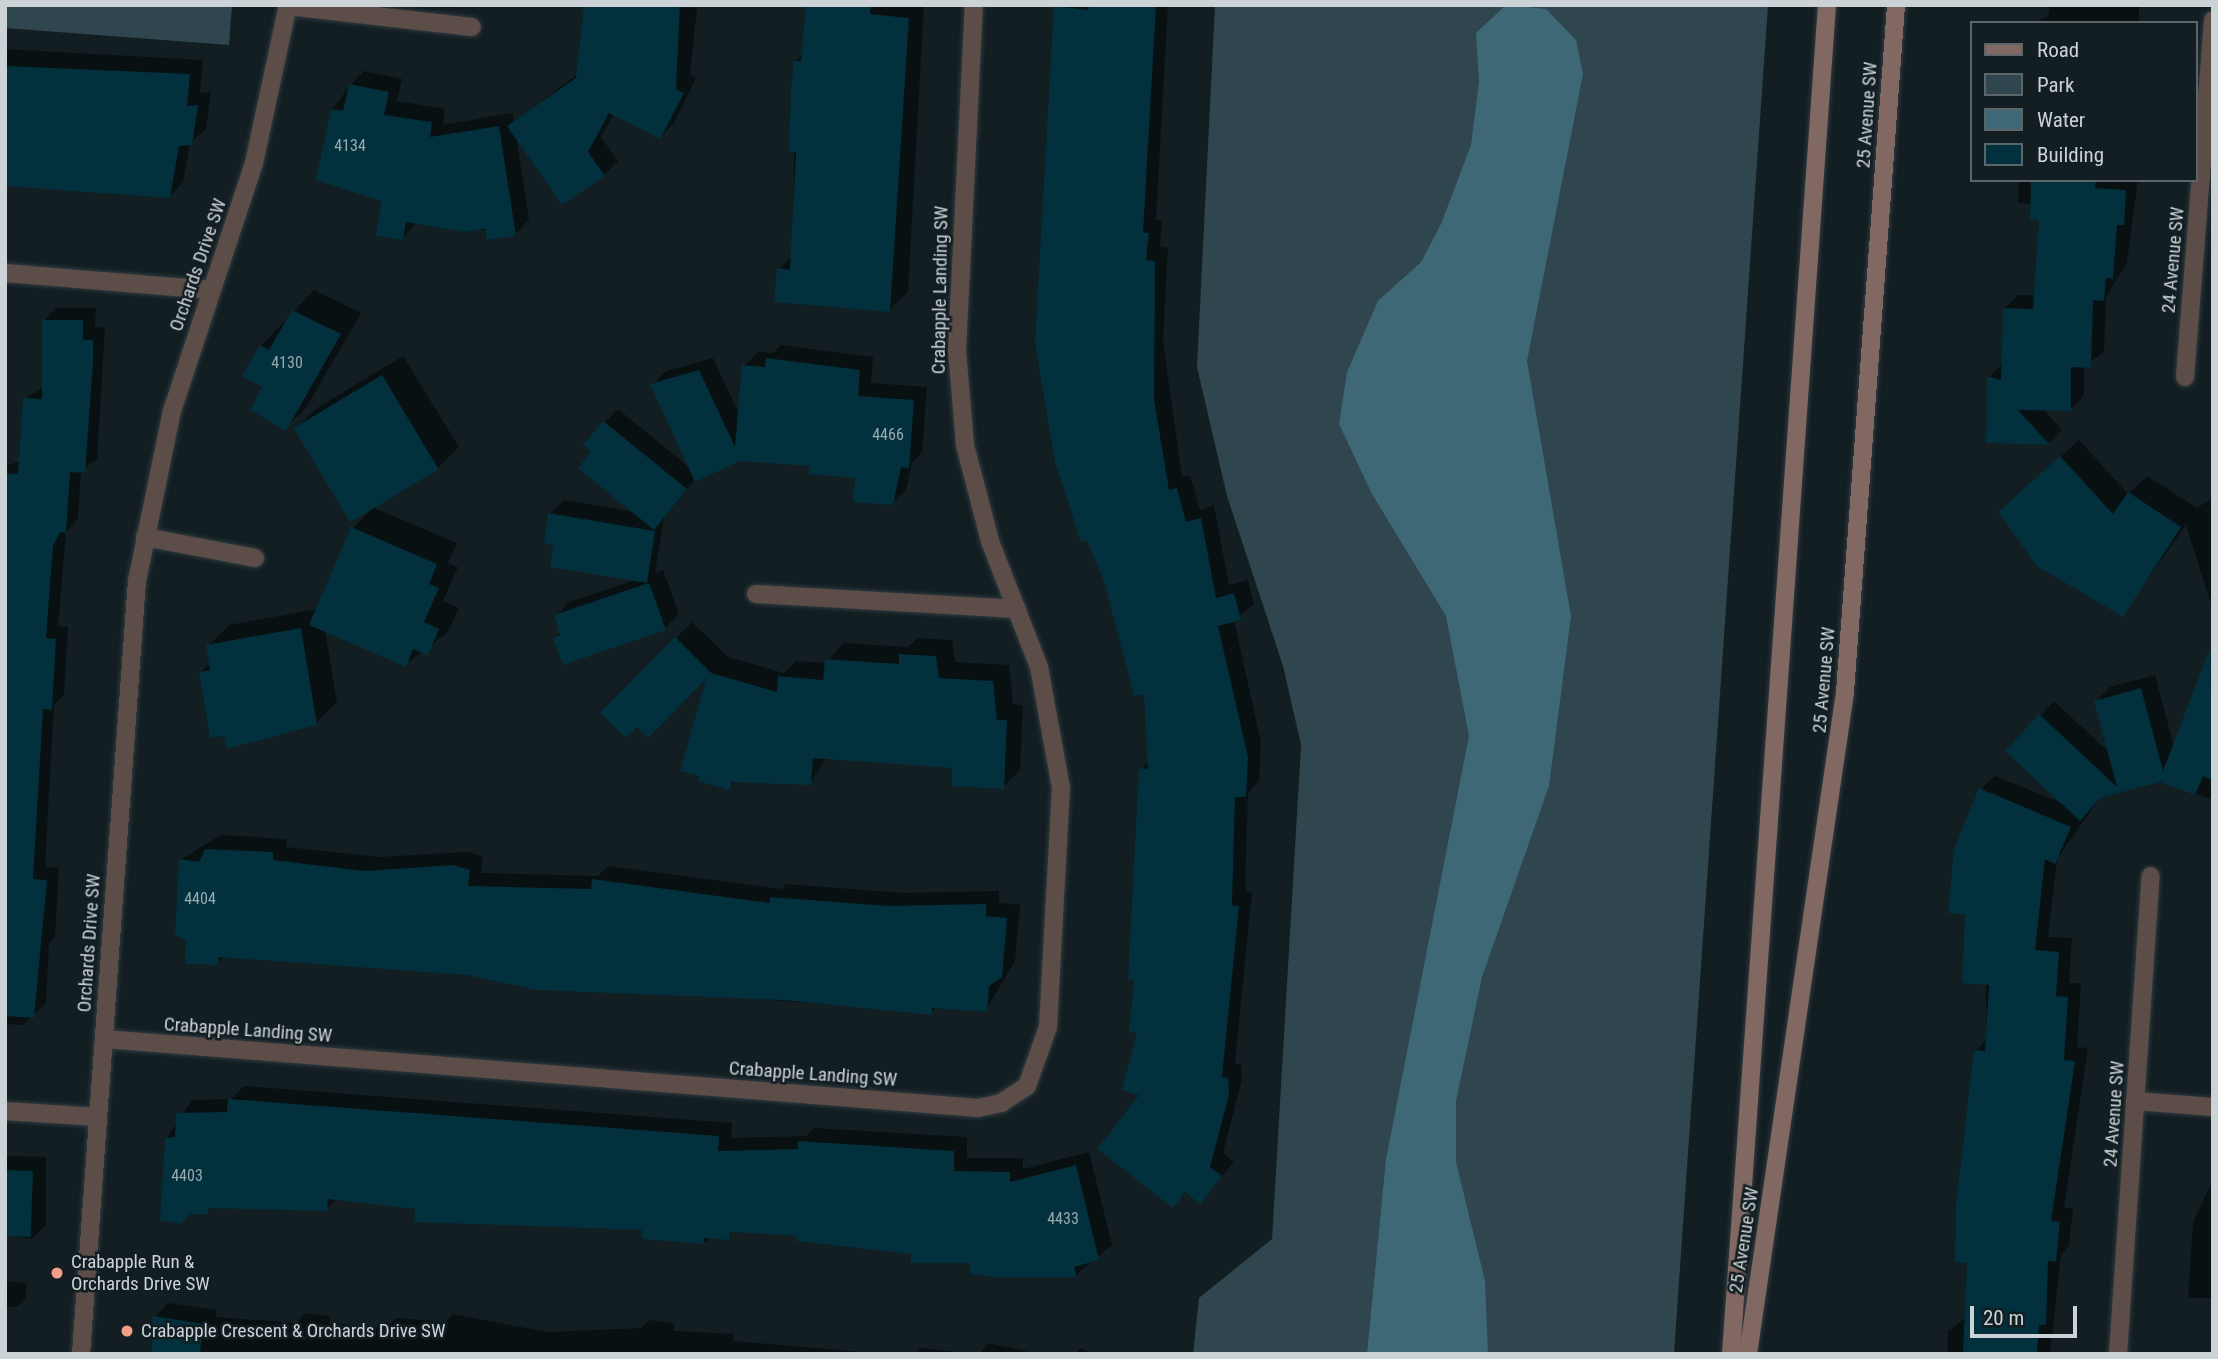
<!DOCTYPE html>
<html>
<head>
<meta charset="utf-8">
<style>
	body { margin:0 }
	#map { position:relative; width:2218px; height:1359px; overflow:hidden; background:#121e22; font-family:"Roboto Condensed",sans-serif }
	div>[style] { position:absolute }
	.green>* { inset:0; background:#2f464e }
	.water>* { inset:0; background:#3f6876 }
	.shadow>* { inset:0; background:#0007 }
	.building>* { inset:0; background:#02303c; transform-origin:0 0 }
	.roads { filter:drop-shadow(0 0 2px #303b3f) drop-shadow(0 0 2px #303b3f) }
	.minor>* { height:18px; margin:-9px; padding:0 9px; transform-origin:9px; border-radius:9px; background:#5d4d49 }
	.tertiary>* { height:18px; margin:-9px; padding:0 9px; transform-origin:9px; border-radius:9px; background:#5d4d49 }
	.secondary>* { height:18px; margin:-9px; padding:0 9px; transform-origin:9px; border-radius:9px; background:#826862 }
	.dots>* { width:19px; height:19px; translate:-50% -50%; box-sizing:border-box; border:4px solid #121e22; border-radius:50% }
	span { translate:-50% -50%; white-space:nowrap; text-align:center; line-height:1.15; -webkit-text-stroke:5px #121e22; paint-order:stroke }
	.number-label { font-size:16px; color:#99aab0 }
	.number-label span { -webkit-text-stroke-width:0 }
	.street-label { font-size:19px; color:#cbd3d6 }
	.poi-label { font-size:19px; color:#cbd3d6 }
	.left { translate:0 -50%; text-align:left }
	.frame { position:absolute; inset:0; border:7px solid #cbd3d6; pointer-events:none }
	.legend { position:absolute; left:1970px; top:21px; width:228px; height:161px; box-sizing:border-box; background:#121e22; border:2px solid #5c666a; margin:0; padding:9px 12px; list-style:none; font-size:21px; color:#cbd3d6 }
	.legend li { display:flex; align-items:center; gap:14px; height:35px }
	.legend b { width:35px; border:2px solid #5c666a }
	.scale { position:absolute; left:1970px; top:1306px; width:107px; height:32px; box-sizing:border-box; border:4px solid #cbd3d6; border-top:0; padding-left:9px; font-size:21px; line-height:24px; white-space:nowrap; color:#cbd3d6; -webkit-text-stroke:5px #121e22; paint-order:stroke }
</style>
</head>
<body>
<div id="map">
	<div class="green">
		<i style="clip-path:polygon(5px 5px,232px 5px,229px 45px,5px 28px)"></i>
		<i style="clip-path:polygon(1215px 5px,1768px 5px,1674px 1354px,1193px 1354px,1199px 1298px,1272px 1239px,1301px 745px,1283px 666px,1227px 496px,1197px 367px)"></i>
	</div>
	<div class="water">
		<i style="clip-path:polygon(1506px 5px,1546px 9px,1576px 40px,1583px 74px,1527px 361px,1571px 616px,1549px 786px,1482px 977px,1456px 1101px,1456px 1162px,1485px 1281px,1488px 1354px,1367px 1354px,1386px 1159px,1469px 736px,1446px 616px,1372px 494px,1339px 424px,1347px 372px,1378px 301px,1421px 262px,1441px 224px,1471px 145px,1479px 82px,1476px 33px)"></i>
	</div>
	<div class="shadow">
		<i style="clip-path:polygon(585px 5px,697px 8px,690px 75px,696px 78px,674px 123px,660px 137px,614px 113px,601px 137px,618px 161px,604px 175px,516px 135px,529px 220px,515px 234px,417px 222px,403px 238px,332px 110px,350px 85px,364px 71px,402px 79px,397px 101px,445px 109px,443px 125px,512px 113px,514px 122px,578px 74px)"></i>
		<i style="clip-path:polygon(806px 5px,924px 5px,908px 292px,889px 310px,779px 269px,793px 255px,795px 62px,803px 54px)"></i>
		<i style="clip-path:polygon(1060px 5px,1168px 5px,1156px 220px,1162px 220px,1160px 247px,1168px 248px,1163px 341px,1182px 477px,1190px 475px,1200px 510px,1214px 505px,1229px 585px,1248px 580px,1254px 605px,1234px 620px,1261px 742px,1259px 781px,1248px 793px,1245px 891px,1252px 892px,1235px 1063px,1241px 1065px,1242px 1080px,1223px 1153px,1234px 1162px,1200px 1201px,1187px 1191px,1172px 1206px,1142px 1094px,1136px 978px,1141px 769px,1149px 761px,1146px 692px,1105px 580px,1037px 342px)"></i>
		<i style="clip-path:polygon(2050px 5px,2139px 5px,2139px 23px,2034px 23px,2048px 16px)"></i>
		<i style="clip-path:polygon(5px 49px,203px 60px,200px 93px,211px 92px,206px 129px,190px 143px,183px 182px,170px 196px,5px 184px)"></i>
		<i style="clip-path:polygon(2019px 180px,2138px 180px,2127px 263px,2106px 297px,2104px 352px,2084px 366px,2084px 396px,2070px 410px,2043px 409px,2062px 430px,2049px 443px,1987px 442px,1989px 377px,2003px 363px,2005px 308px,2018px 295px,2036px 295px,2041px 218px,2032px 204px,2018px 203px)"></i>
		<i style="clip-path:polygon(314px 290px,361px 313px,306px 408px,285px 428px,265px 386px,261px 346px)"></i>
		<i style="clip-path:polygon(56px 308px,96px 308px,95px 327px,105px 328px,97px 459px,81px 471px,78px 518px,66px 532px,58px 626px,68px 627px,64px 695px,54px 705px,45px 867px,59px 868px,55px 937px,49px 943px,46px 1003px,23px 1025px,5px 1024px,5px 466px,21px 461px,25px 399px,44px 386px,44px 321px)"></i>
		<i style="clip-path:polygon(781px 345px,873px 357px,871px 383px,927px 387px,922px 452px,912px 463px,906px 490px,892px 504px,857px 476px,811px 464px,740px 459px,695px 480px,664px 517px,655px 573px,663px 570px,679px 614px,665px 628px,555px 638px,561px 632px,556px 616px,569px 602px,635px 580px,555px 544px,550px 514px,564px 500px,635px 512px,594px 451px,604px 423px,618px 409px,689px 467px,652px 385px,666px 371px,713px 358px,739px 414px,744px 366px,758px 352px,773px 353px)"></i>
		<i style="clip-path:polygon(403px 356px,459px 447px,438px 468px,372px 507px,457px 543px,448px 563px,458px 567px,443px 601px,459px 608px,448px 632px,405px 665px,325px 630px,337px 702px,316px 723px,201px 672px,211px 662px,208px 646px,229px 625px,317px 609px,353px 528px,372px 508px,296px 428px,317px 408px)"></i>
		<i style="clip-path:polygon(2079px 440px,2128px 494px,2147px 476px,2197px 508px,2213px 497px,2213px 611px,2186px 525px,2122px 615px,2018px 495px)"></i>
		<i style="clip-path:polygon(692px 622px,728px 657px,784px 673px,796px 661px,826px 663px,843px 643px,908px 647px,917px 638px,952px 640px,955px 662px,1009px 665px,1013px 704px,1023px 705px,1020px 770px,1003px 787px,954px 767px,827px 757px,810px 783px,737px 780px,729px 788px,682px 770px,709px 673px,637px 725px,602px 713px)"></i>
		<i style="clip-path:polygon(2213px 671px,2213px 800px,2160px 780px,2101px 796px,2057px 859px,2048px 937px,2072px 938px,2069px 983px,2081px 983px,2077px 1047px,2088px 1048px,2064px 1208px,2073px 1208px,2069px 1246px,2061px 1255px,2050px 1354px,1947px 1354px,1948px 1331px,1967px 1317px,1976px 1051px,1987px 1039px,1981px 789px,1995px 776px,2064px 804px,2007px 751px,2054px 701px,2110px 753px,2096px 701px,2110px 687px,2155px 675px,2174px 747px,2198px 684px)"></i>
		<i style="clip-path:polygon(221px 835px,287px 839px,286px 847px,379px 857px,467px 852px,483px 856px,481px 873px,598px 876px,608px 866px,781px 889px,786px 884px,904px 893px,999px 891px,999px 903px,1020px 905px,1015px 961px,986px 1010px,938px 1006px,931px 1013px,226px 955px,218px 963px,187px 939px,180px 860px)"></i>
		<i style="clip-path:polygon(244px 1086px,732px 1123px,731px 1138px,806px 1136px,814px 1128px,967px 1137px,967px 1158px,1023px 1158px,1023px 1169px,1089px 1152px,1112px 1245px,1076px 1275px,799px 1235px,736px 1230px,703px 1242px,644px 1229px,337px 1199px,326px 1209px,214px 1206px,207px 1212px,166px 1139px,192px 1100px,231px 1099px)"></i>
		<i style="clip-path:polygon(5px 1156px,46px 1157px,46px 1225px,32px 1239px,5px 1235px)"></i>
		<i style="clip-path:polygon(2213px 1180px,2213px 1298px,2188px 1298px,2193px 1222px)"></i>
		<i style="clip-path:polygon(5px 1281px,26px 1283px,26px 1298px,17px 1307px,5px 1307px)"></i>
		<i style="clip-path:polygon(168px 1303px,216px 1310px,216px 1317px,296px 1323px,306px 1313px,330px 1316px,329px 1323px,386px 1328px,396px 1318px,446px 1322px,453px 1314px,547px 1332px,642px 1328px,649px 1320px,674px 1323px,673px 1331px,734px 1334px,733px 1341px,887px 1354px,153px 1354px,155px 1317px)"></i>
		<i style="clip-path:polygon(989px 1343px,1038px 1354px,979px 1354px)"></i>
		<i style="clip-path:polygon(921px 1348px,978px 1354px,916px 1354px)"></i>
		<i style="clip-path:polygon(1081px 1348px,1093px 1354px,1075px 1354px)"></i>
	</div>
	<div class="building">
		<i style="clip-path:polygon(584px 5px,680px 5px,676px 89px,684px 93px,660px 139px,609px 113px,588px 152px,605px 176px,562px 205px,507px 126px,576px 78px)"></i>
		<i style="clip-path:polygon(806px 5px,871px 5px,870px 14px,909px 18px,890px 312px,774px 302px,777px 268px,790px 270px,796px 152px,789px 152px,791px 88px,794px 61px,801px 61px)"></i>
		<i style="clip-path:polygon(1089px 5px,1156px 5px,1143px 233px,1149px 233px,1146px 260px,1155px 261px,1154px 399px,1169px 490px,1177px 488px,1186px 522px,1201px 518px,1216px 598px,1234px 593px,1241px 620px,1218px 626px,1248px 757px,1246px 797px,1235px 797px,1232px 905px,1239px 906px,1222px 1077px,1228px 1078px,1229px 1095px,1210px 1167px,1222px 1176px,1200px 1204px,1185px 1192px,1173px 1208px,1097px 1149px,1139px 1095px,1122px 1090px,1137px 1033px,1129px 1032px,1134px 980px,1128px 979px,1139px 768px,1148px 769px,1144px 694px,1134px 696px,1104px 581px,1087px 541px,1081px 542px,1055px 462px,1035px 342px,1054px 6px,1088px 10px)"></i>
		<i style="clip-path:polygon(5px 66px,190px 74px,187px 106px,198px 105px,192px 145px,179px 146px,170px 198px,5px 186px)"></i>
		<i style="clip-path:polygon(349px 84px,389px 92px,384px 115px,432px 122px,430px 137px,499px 126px,516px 236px,487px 240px,485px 229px,463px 232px,406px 222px,403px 240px,376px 236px,381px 201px,316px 180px,331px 109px,343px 111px)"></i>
		<i style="clip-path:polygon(2031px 180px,2096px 180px,2095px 188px,2126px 190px,2124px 225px,2117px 225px,2113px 279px,2106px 278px,2104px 301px,2093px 300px,2091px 368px,2071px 367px,2071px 411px,2018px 410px,2050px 445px,1986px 443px,1987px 376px,2001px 380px,2003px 308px,2033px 309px,2039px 220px,2030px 219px)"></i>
		<i style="clip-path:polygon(292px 310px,341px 334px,286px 431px,250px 410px,262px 387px,242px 376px,260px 345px,269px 350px)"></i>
		<i style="clip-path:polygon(42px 320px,83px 320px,83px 340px,93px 340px,93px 363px,85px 473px,70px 472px,66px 533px,60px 532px,53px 546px,46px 638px,56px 639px,52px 710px,43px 709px,33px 879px,47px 880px,34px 1018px,5px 1016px,5px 473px,18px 474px,23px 398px,42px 399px)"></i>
		<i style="clip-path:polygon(766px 358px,860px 370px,858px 396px,914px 400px,909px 468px,901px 467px,893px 505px,853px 502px,855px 478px,809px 474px,810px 466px,740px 461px,695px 482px,650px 384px,699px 370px,735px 447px,742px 365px,765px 367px)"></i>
		<i style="left:382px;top:375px;width:110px;height:103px;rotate:59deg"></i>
		<i style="clip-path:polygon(603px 421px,687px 489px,654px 530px,578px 468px,591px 452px,583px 445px)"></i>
		<i style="clip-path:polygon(2060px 456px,2113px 514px,2128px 492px,2181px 527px,2123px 617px,2037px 566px,1998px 512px)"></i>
		<i style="clip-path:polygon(548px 513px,655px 531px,647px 583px,550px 567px,553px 545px,544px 543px)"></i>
		<i style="clip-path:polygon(351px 527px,437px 564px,429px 584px,439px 588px,424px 622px,439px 629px,428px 655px,413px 649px,406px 667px,309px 625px)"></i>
		<i style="clip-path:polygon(649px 583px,666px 630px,563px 665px,553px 638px,560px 635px,554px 615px)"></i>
		<i style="clip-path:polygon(301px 628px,317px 725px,227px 749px,224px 736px,210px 738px,199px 672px,210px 670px,206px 645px)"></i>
		<i style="clip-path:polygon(675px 637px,711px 673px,777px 692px,778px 676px,823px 680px,825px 659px,899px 664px,899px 654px,936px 656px,939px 678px,993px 681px,997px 720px,1007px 720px,1004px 789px,952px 786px,952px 768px,813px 758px,811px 785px,732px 782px,730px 790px,698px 781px,699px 776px,680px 771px,706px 679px,648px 738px,637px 727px,626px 738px,600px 713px)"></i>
		<i style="clip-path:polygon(2210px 648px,2213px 780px,2203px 776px,2195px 795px,2160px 782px,2100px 798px,2080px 821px,2005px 751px,2039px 714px,2117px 787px,2094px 701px,2141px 688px,2163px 771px)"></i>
		<i style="clip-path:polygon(1979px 788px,2071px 827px,2055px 864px,2045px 859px,2035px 950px,2059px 952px,2056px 996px,2068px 997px,2064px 1060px,2075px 1061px,2051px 1221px,2060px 1222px,2056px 1262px,2048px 1261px,2046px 1325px,2039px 1325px,2037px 1354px,1963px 1354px,1967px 1263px,1955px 1262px,1956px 1205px,1974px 1050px,1985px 1051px,1989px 985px,1962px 983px,1965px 915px,1948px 913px,1954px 849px)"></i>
		<i style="clip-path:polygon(205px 849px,273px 852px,273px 860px,364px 871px,453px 865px,470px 870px,468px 886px,591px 889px,592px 879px,770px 903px,770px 897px,889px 906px,986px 904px,986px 916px,1007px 918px,1002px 977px,989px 986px,987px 1012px,932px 1008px,932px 1015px,783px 1000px,537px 990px,467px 975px,219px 957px,218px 965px,185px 964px,186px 940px,175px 936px,179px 859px,199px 862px)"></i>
		<i style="clip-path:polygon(228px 1099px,719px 1136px,718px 1151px,798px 1149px,798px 1141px,954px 1151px,954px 1171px,1010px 1172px,1010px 1182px,1076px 1165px,1099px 1260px,1074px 1267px,1077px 1277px,993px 1277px,970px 1274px,970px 1263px,911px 1263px,911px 1254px,796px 1241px,797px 1236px,730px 1232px,729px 1240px,704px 1238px,704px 1244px,642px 1239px,642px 1230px,414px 1222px,415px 1209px,328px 1199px,327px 1211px,209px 1208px,208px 1214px,190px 1214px,181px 1224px,160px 1220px,165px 1138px,175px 1137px,176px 1113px,227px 1112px)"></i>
		<i style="left:5px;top:1170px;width:28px;height:66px;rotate:2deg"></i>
		<i style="clip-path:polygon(153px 1316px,203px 1324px,200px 1354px,152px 1354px)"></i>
	</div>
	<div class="roads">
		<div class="minor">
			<i style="left:288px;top:6px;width:185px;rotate:6.5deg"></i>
			<i style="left:5px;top:273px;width:207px;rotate:4.7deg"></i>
			<i style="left:2185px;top:377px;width:358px;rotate:-85.5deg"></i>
			<i style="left:145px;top:537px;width:112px;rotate:10.8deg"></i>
			<i style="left:756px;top:594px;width:261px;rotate:3.3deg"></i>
			<i style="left:104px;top:1039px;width:877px;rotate:4.51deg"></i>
			<i style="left:978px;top:1108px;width:24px;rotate:-12deg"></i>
			<i style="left:1001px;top:1103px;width:31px;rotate:-33deg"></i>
			<i style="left:1027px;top:1086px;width:63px;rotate:-70.4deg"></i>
			<i style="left:1048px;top:1027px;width:239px;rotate:-86.9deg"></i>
			<i style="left:1061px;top:788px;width:123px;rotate:-100.3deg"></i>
			<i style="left:1039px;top:667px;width:135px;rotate:-111.3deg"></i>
			<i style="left:990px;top:541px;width:99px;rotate:-104.6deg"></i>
			<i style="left:965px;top:445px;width:95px;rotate:-94.8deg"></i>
			<i style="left:957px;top:350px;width:345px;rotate:-87.2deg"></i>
			<i style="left:2135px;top:1101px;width:78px;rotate:4.4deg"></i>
			<i style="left:5px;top:1111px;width:93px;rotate:3.7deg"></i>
			<i style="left:2118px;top:1354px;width:479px;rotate:-86.1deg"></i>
		</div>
		<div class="tertiary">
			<i style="left:81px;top:1354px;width:775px;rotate:-85.86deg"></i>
			<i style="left:137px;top:581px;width:174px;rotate:-78.4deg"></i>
			<i style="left:172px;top:411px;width:261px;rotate:-71.7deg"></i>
			<i style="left:254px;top:163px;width:162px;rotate:-77.9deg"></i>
		</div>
		<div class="secondary">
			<i style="left:1731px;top:1354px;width:1352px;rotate:-85.93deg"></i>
			<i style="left:1748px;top:1354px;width:669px;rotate:-81.66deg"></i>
			<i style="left:1845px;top:692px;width:689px;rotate:-85.75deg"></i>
		</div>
	</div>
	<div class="dots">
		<i style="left:57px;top:1273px;background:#f49e89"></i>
		<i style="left:127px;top:1331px;background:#f49e89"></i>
	</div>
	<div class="number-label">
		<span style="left:350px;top:146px">4134</span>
		<span style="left:287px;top:363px">4130</span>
		<span style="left:888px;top:435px">4466</span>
		<span style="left:200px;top:899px">4404</span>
		<span style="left:187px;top:1176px">4403</span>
		<span style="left:1063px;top:1219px">4433</span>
	</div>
	<div class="street-label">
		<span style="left:1867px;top:115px;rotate:-86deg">25 Avenue SW</span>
		<span style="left:2173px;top:260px;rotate:-85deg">24 Avenue SW</span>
		<span style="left:198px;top:265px;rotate:-71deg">Orchards Drive SW</span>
		<span style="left:940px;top:290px;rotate:-89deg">Crabapple Landing SW</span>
		<span style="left:1824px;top:680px;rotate:-85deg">25 Avenue SW</span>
		<span style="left:89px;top:943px;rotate:-86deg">Orchards Drive SW</span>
		<span style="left:248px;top:1030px;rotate:4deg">Crabapple Landing SW</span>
		<span style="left:813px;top:1074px;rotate:4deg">Crabapple Landing SW</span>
		<span style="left:2114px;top:1114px;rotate:-86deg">24 Avenue SW</span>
		<span style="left:1744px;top:1240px;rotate:-81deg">25 Avenue SW</span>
	</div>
	<div class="poi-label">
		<span class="left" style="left:71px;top:1273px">Crabapple Run &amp;<br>Orchards Drive SW</span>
		<span class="left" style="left:141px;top:1331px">Crabapple Crescent &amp; Orchards Drive SW</span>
	</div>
	<div class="frame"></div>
	<ul class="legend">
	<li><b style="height:9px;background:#826862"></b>Road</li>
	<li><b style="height:19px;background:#2f464e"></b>Park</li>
	<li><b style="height:19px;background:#3f6876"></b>Water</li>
	<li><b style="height:19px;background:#02303c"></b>Building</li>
	</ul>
	<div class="scale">20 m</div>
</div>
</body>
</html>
